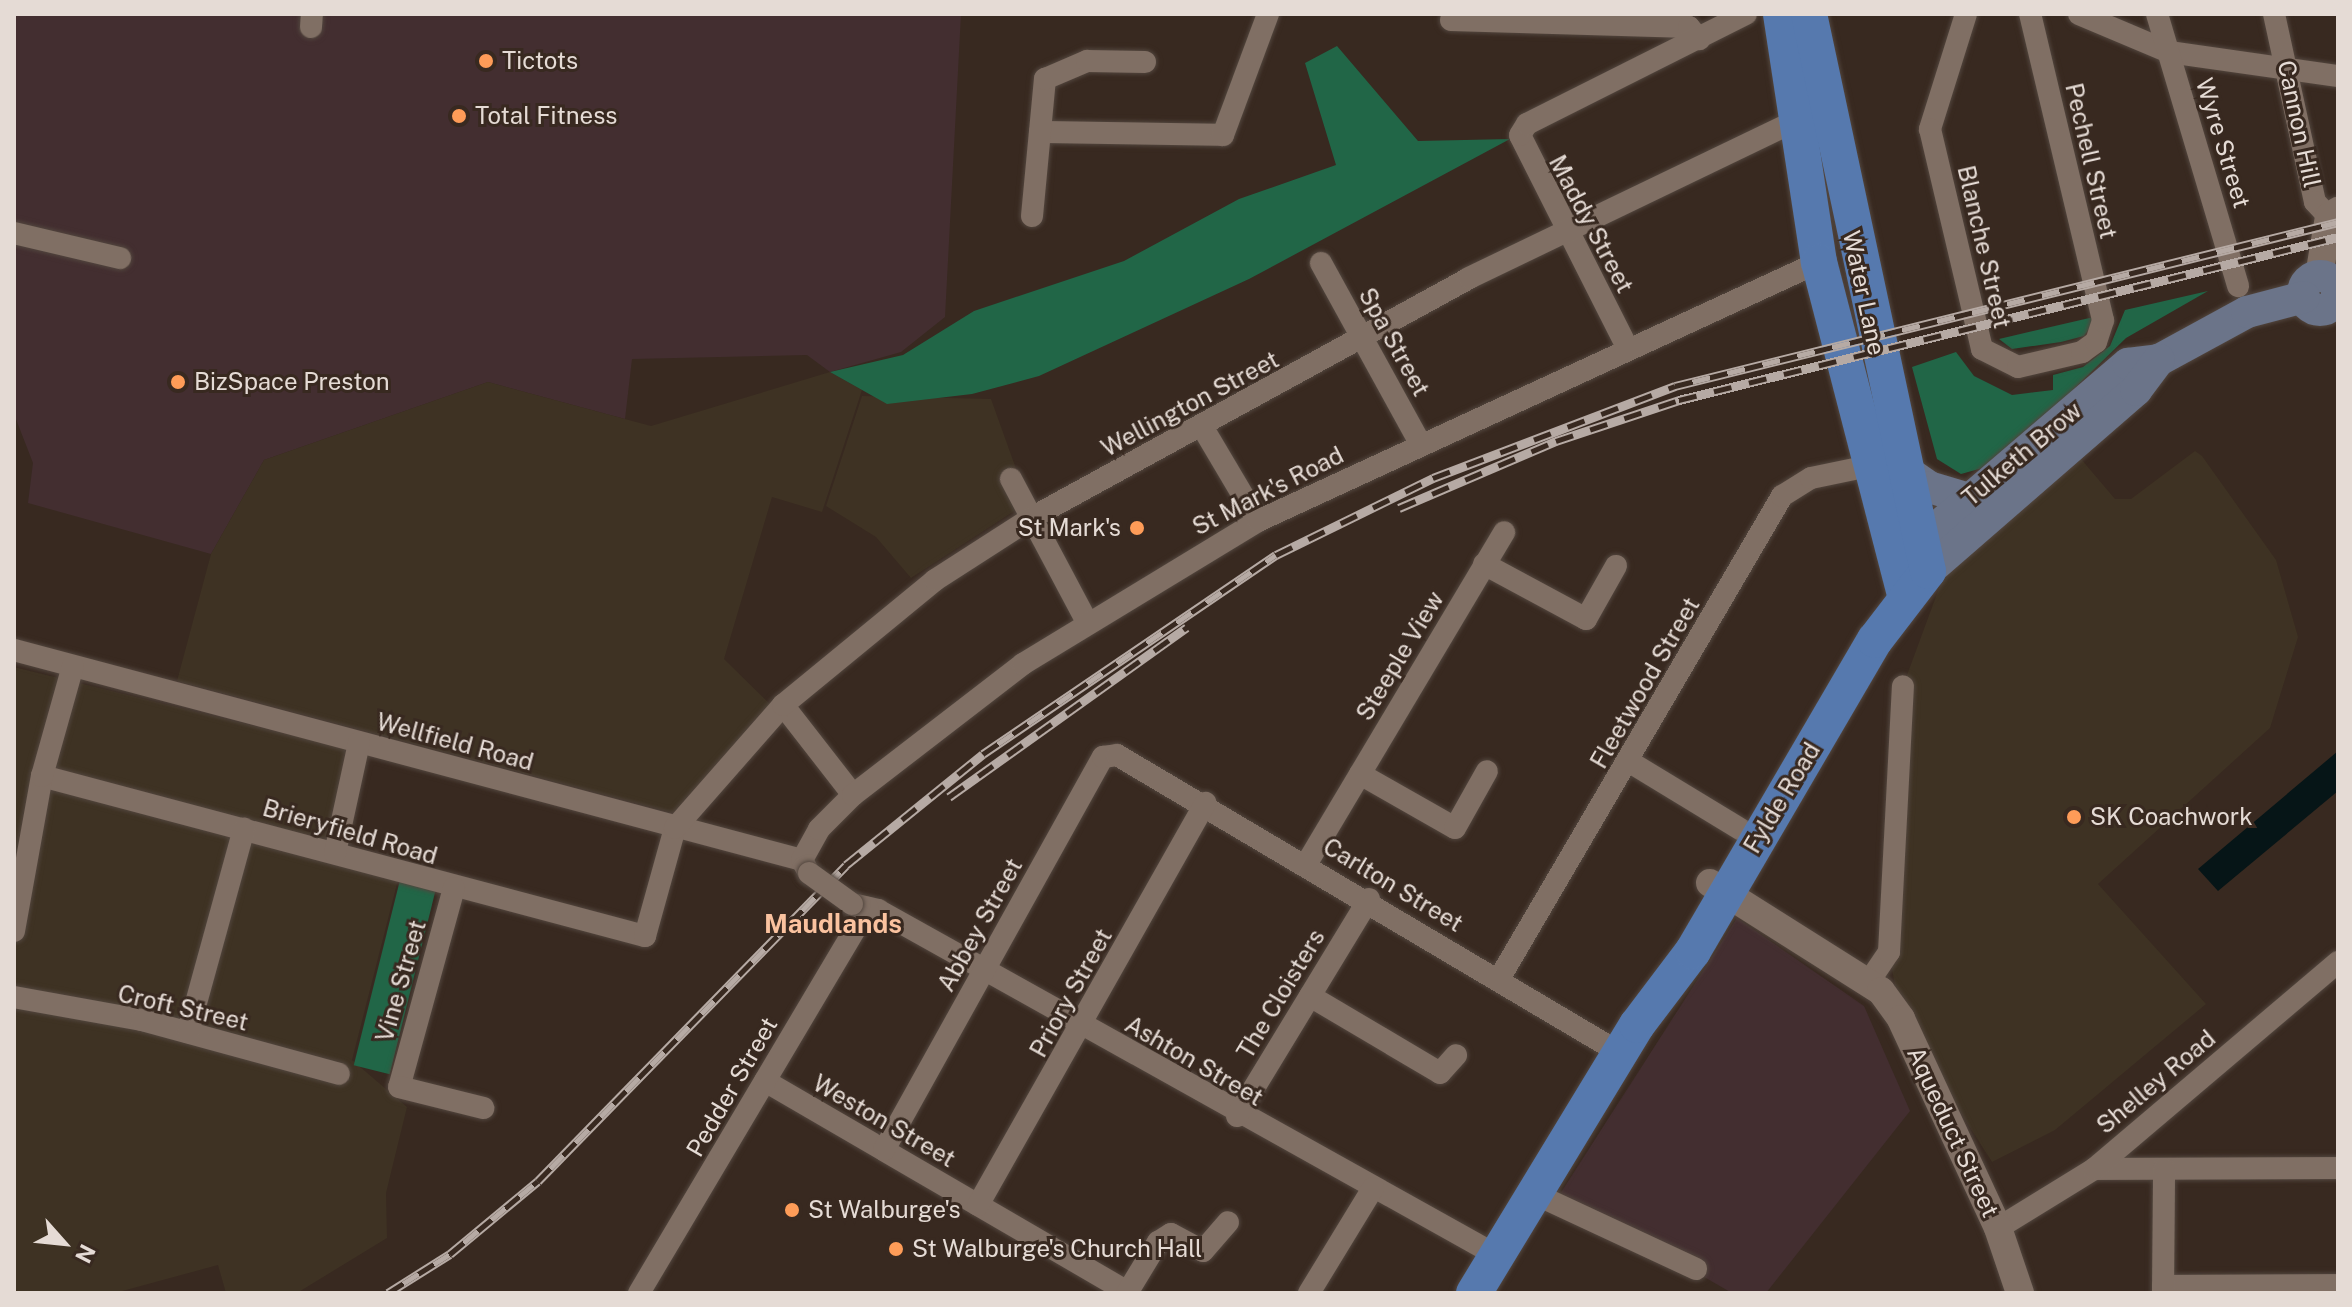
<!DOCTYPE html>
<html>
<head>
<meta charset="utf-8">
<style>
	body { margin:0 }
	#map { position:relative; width:2352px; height:1307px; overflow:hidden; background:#382920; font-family:"Public Sans",sans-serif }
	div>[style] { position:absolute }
	.commercial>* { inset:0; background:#432e30 }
	.industrial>* { inset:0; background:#3e3223 }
	.forest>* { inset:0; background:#216647; transform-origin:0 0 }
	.water>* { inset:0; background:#061517 }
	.roads { filter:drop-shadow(0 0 2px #52463e) drop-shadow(0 0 2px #52463e) }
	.minor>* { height:22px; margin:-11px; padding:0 11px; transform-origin:11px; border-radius:11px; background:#806f64 }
	.tertiary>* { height:28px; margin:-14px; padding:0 14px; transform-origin:14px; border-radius:14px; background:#806f64 }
	.secondary>* { height:32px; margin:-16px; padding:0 16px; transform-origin:16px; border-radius:16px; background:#6b7489 }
	.secondary>.ring { margin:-16px; padding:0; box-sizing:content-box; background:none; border:32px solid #6b7489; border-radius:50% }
	.primary>* { height:36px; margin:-18px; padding:0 18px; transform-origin:18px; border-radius:18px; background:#5679ae }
	.rail>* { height:9px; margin-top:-4.5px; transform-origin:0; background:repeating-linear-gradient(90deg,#382920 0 18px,#b6aaa4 0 36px); box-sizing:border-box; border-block:2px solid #b6aaa4 }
	.bridges { filter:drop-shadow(0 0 2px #52463e) drop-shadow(0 0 2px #52463e) }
	.minor-bridge>* { height:22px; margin:-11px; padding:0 11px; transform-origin:11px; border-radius:11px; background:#806f64 }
	.dots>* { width:22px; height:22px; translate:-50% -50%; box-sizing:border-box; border:4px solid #382920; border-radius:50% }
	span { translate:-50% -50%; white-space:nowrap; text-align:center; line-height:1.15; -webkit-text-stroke:6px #382920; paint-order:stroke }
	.poi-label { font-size:24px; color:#e5dbd5 }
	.left { translate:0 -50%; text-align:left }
	.right { translate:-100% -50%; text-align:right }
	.street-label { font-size:24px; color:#e5dbd5 }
	.neighbourhood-label { font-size:26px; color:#fac29f; font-weight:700 }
	.frame { position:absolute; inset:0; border:16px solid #e5dbd5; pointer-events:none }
	.north { position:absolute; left:24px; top:1203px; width:80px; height:80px; -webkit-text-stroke:6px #382920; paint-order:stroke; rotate:117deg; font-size:22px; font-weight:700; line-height:32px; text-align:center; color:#e5dbd5 }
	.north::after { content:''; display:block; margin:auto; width:28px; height:36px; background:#e5dbd5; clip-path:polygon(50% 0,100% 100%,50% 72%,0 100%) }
</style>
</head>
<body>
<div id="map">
	<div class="commercial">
		<i style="clip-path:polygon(14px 14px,961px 14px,945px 317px,901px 352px,830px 372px,807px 355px,632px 359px,625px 419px,488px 382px,264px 460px,211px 554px,28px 503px,33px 463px,14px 414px)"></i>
		<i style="clip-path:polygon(1737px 918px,1864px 1006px,1910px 1111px,1766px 1293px,1732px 1293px,1560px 1194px)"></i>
	</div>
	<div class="industrial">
		<i style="clip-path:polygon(830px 372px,862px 390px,822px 512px,772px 497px,724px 659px,784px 718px,693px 818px,177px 681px,211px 554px,264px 460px,488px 382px,651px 426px)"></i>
		<i style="clip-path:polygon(862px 396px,991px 399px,1028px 502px,911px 578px,876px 537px,826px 506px)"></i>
		<i style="clip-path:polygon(2070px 446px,2115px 499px,2131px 499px,2195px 451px,2202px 456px,2276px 560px,2298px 637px,2270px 728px,2098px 884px,2206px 1004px,2055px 1130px,1992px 1162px,1901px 1019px,1889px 952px,1903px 686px,1956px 542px)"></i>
		<i style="clip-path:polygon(14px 667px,368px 754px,345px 851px,401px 868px,352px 1060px,407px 1107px,386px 1193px,387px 1238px,297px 1293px,226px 1293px,218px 1265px,115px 1293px,14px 1293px)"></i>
	</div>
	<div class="forest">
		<i style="clip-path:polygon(1337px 46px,1418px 141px,1510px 139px,1249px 279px,1039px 376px,972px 394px,887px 404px,830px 372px,903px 355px,974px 311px,1124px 261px,1239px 199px,1336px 165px,1305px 63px)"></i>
		<i style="clip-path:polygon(2208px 291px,2126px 338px,1997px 464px,1961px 474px,1937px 459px,1912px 367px,1956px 352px,1974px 376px,2012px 395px,2053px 390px,2053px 375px,2083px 367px,2110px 346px,2125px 310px)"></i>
		<i style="clip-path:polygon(2098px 316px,2084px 336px,2061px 342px,2012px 349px,1999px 339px)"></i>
		<i style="left:400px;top:880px;width:37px;height:191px;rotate:14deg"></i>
	</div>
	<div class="water">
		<i style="clip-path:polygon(2338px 751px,2338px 791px,2218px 891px,2198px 869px)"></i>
	</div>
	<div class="roads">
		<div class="minor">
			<i style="left:1966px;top:14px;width:121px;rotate:107.4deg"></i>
			<i style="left:1930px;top:129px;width:226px;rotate:76.7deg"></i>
			<i style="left:1982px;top:349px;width:40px;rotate:26.6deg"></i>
			<i style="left:2018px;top:367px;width:66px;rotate:-13.2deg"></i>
			<i style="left:2082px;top:352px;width:17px;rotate:-36deg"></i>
			<i style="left:2096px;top:342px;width:23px;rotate:-72deg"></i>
			<i style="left:2103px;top:320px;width:315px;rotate:-103.4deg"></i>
			<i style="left:2079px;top:14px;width:98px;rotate:22.9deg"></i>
			<i style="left:2169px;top:52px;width:171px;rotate:8.1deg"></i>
			<i style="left:2157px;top:14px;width:284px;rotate:73.4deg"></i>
			<i style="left:2274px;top:14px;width:192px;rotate:77.7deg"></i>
			<i style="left:2315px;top:202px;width:21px;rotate:47deg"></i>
			<i style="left:1451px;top:20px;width:238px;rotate:1.7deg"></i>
			<i style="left:1689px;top:27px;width:16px;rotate:50deg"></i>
			<i style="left:311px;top:27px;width:13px;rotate:-86deg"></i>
			<i style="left:1040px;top:132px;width:183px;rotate:0.9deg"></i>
			<i style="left:1223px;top:135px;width:129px;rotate:-69.6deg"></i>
			<i style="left:1032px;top:216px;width:138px;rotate:-84.6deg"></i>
			<i style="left:1045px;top:79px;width:46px;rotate:-23.2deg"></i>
			<i style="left:1087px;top:61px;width:58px;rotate:1deg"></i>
			<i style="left:14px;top:233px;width:109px;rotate:13.3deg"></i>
			<i style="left:1321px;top:263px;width:208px;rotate:61.2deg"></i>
			<i style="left:1627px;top:347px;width:237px;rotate:-116.8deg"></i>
			<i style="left:1520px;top:135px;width:13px;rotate:-58deg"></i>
			<i style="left:1527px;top:124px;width:245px;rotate:-26.7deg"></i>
			<i style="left:1203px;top:428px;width:108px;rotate:59.4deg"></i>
			<i style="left:1011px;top:479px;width:162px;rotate:62deg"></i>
			<i style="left:1484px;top:564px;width:116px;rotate:28.3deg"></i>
			<i style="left:1586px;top:619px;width:61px;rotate:-60.5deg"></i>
			<i style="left:14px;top:650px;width:816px;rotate:14.92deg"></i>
			<i style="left:802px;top:860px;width:15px;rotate:62deg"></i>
			<i style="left:783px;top:705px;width:114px;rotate:52.1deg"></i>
			<i style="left:1630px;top:762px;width:129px;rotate:31.3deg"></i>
			<i style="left:1360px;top:774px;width:109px;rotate:29.6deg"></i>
			<i style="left:1455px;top:828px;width:65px;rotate:-60.7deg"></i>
			<i style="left:42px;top:776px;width:624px;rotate:14.86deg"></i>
			<i style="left:645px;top:936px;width:112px;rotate:-74.5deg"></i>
			<i style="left:675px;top:828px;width:164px;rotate:-48.7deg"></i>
			<i style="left:783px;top:705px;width:197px;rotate:-39.4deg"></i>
			<i style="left:935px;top:580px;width:117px;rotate:-32.7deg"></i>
			<i style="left:1033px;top:517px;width:497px;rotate:-28.7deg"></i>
			<i style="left:1469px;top:278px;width:364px;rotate:-25.7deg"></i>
			<i style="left:335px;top:853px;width:113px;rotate:-77.7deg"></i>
			<i style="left:802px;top:860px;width:35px;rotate:-61deg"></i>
			<i style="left:819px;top:829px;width:48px;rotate:-45deg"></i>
			<i style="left:853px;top:795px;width:215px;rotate:-37.6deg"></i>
			<i style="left:1023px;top:664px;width:275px;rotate:-31.3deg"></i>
			<i style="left:1258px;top:521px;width:618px;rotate:-24.78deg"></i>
			<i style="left:1307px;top:863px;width:385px;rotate:-59.2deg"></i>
			<i style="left:454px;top:888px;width:206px;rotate:105.4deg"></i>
			<i style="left:399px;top:1087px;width:87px;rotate:14deg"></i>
			<i style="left:852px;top:904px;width:27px;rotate:13deg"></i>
			<i style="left:878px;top:910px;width:708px;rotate:29.17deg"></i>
			<i style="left:14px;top:931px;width:158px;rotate:-79.8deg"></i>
			<i style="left:42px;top:776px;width:114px;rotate:-74.3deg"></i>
			<i style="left:1499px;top:979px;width:560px;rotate:-59.63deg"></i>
			<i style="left:1782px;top:496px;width:34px;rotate:-32deg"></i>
			<i style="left:1811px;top:478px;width:64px;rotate:-11.7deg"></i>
			<i style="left:1870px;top:980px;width:34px;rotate:-56deg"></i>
			<i style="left:1889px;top:952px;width:266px;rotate:-87deg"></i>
			<i style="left:1310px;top:996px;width:151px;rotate:30.6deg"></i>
			<i style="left:1440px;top:1073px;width:24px;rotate:-48deg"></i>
			<i style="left:14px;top:997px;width:130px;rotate:10.2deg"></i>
			<i style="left:142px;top:1020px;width:204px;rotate:15.3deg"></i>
			<i style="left:188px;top:1032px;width:211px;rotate:-74.6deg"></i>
			<i style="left:765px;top:1081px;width:419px;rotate:30.2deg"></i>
			<i style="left:1237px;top:1116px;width:254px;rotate:-58.7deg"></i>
			<i style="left:884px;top:1150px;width:450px;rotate:-60.9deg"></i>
			<i style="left:1103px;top:757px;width:14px;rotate:-8deg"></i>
			<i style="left:1117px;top:755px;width:585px;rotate:30.64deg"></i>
			<i style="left:2094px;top:1169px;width:244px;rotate:-0.2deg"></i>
			<i style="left:1533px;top:1193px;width:180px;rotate:25deg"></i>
			<i style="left:978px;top:1205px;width:462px;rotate:-60.5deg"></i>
			<i style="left:1998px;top:1228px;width:113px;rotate:-31.6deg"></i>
			<i style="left:2094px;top:1169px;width:320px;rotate:-40.3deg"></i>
			<i style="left:2163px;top:1286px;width:175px;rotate:-0.3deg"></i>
			<i style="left:639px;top:1293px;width:448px;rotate:-59.3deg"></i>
			<i style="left:1127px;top:1293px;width:60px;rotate:-58.7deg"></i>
			<i style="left:1158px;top:1242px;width:15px;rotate:-32deg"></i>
			<i style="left:1171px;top:1234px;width:36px;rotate:28deg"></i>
			<i style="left:1203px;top:1251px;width:38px;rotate:-49deg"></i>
			<i style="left:1309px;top:1293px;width:123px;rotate:-58.6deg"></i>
			<i style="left:2163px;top:1293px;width:124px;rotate:-89.5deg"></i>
		</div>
		<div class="tertiary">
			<i style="left:2319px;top:276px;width:60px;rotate:-80.4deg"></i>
			<i style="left:2329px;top:217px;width:11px;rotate:-34deg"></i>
			<i style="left:1710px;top:883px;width:202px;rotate:32.3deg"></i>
			<i style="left:1881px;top:991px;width:34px;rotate:54deg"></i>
			<i style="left:1901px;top:1019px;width:230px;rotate:65.1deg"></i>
			<i style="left:1998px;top:1228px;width:69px;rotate:71.3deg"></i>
		</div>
		<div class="secondary">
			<i class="ring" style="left:2303px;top:276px;width:2px;height:2px"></i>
			<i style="left:1902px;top:468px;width:33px;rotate:35deg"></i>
			<i style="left:1929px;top:487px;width:42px;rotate:16.7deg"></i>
			<i style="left:1920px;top:542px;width:274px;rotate:-40.6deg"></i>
			<i style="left:2128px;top:364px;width:31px;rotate:-7deg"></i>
			<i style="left:2159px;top:360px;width:100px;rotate:-28.6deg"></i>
			<i style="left:2247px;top:312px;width:59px;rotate:-14.7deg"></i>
			<i style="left:1928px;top:571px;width:276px;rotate:-41deg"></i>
			<i style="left:2136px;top:390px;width:38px;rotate:-53deg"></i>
		</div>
		<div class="primary">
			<i style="left:1781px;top:14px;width:251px;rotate:81.3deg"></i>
			<i style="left:1819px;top:262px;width:343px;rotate:75.5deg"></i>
			<i style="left:1474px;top:1293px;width:314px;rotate:-58.7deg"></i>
			<i style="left:1637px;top:1025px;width:93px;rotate:-52.9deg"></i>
			<i style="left:1693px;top:951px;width:360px;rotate:-59.7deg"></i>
			<i style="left:1875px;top:640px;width:87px;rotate:-52.5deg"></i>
			<i style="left:1928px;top:571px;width:570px;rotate:-102.06deg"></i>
		</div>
	</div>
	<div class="rail">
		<i style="left:1399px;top:508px;width:171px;rotate:-23.1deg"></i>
		<i style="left:1556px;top:441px;width:130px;rotate:-18.4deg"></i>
		<i style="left:1679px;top:400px;width:679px;rotate:-13.89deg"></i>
		<i style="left:949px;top:797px;width:292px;rotate:-35.5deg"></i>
		<i style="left:388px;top:1293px;width:73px;rotate:-32.2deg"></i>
		<i style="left:450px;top:1254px;width:114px;rotate:-39.7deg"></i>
		<i style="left:538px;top:1181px;width:441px;rotate:-45.7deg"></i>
		<i style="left:846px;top:865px;width:176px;rotate:-39deg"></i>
		<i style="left:983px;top:754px;width:354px;rotate:-34.2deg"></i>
		<i style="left:1276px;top:555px;width:175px;rotate:-26.1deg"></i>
		<i style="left:1433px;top:478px;width:259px;rotate:-20.8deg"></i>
		<i style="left:1675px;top:386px;width:683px;rotate:-13.89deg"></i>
	</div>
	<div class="bridges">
		<div class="minor-bridge">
			<i style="left:809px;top:873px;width:53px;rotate:35.8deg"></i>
		</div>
	</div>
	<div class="dots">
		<i style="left:486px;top:61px;background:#fe9c58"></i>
		<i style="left:459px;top:116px;background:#fe9c58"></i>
		<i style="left:178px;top:382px;background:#fe9c58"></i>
		<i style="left:1137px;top:528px;background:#fe9c58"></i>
		<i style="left:2074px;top:817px;background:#fe9c58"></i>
		<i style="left:792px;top:1210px;background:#fe9c58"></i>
		<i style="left:896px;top:1249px;background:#fe9c58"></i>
	</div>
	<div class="poi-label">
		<span class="left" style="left:502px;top:61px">Tictots</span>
		<span class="left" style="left:475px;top:116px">Total Fitness</span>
		<span class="left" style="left:194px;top:382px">BizSpace Preston</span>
		<span class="right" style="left:1121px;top:528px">St Mark's</span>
		<span class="left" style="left:2090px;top:817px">SK Coachwork</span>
		<span class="left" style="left:808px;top:1210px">St Walburge's</span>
		<span class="left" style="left:912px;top:1249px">St Walburge's Church Hall</span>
	</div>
	<div class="street-label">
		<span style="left:2299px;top:124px;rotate:78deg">Cannon Hill</span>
		<span style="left:2223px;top:143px;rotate:73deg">Wyre Street</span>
		<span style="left:2091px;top:161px;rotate:77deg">Pechell Street</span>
		<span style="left:1591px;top:224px;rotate:62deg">Maddy Street</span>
		<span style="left:1984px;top:247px;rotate:77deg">Blanche Street</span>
		<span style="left:1864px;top:293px;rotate:78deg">Water Lane</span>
		<span style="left:1394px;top:342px;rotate:61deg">Spa Street</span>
		<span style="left:1190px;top:404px;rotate:-28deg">Wellington Street</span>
		<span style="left:2022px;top:454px;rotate:-40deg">Tulketh Brow</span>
		<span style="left:1268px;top:491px;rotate:-27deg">St Mark's Road</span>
		<span style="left:1400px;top:656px;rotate:-59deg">Steeple View</span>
		<span style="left:1645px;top:683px;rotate:-60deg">Fleetwood Street</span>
		<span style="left:455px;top:742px;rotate:15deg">Wellfield Road</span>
		<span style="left:1782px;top:798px;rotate:-59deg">Fylde Road</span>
		<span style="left:350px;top:832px;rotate:16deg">Brieryfield Road</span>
		<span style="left:1393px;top:885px;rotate:31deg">Carlton Street</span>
		<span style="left:980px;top:925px;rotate:-61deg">Abbey Street</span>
		<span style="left:401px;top:981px;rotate:-74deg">Vine Street</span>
		<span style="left:1071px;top:993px;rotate:-61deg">Priory Street</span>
		<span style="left:1281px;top:994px;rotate:-59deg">The Cloisters</span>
		<span style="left:183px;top:1008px;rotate:13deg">Croft Street</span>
		<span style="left:1194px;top:1061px;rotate:30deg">Ashton Street</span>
		<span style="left:2156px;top:1082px;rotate:-40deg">Shelley Road</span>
		<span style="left:732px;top:1087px;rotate:-60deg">Pedder Street</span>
		<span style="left:884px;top:1121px;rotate:30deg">Weston Street</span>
		<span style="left:1953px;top:1132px;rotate:65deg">Aqueduct Street</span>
	</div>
	<div class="neighbourhood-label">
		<span style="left:833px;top:924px">Maudlands</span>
	</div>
	<div class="frame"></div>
	<div class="north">N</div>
</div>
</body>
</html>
